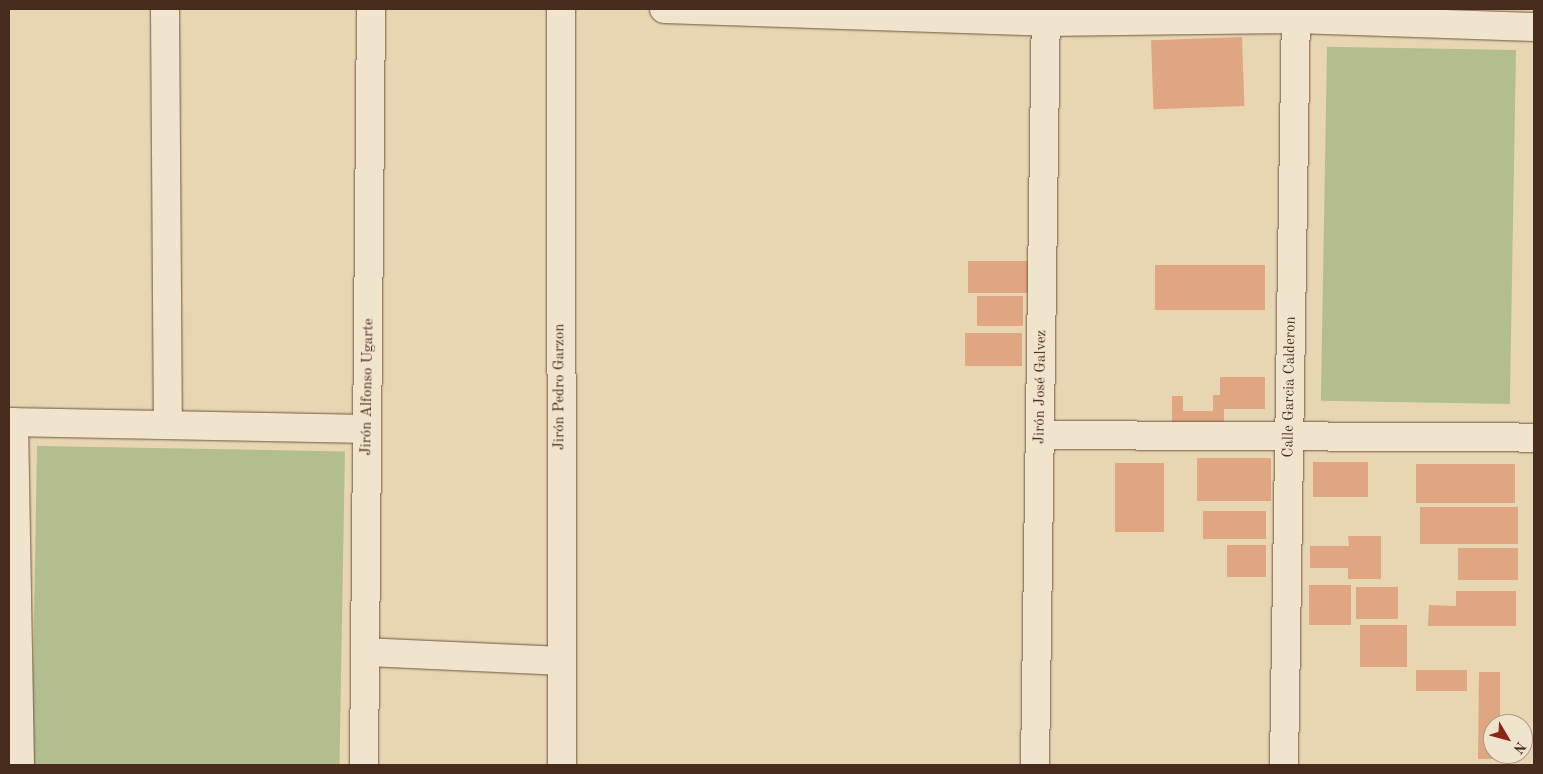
<!DOCTYPE html>
<html>
<head>
<meta charset="utf-8">
<style>
	body { margin:0 }
	#map { position:relative; width:1543px; height:774px; overflow:hidden; background:#e8d6b2; font-family:"Old Standard TT",serif }
	div>[style] { position:absolute }
	.green>* { inset:0; background:#b3be8e; transform-origin:0 0 }
	.building>* { inset:0; background:#e0a581; transform-origin:0 0 }
	.roads { filter:drop-shadow(0 0 1px #6f5642) drop-shadow(0 0 1px #6f5642) }
	.minor>* { height:28px; margin:-14px; padding:0 14px; transform-origin:14px; border-radius:14px; background:#f0e4cd }
	span { translate:-50% -50%; white-space:nowrap; text-align:center; line-height:1.15; -webkit-text-stroke:4px #f0e4cd; paint-order:stroke }
	.street-label { font-size:15px; color:#472b1d }
	.frame { position:absolute; inset:0; border:10px solid #472b1d; pointer-events:none }
	.north { position:absolute; left:1483px; top:714px; width:50px; height:50px; box-sizing:border-box; background:#f0e4cd; border:1px solid #ac9a87; border-radius:50%; rotate:127deg; font-size:14px; font-weight:700; line-height:20px; text-align:center; color:#472b1d }
	.north::after { content:''; display:block; margin:auto; width:18px; height:22px; background:#8f2418; clip-path:polygon(50% 0,100% 100%,50% 72%,0 100%) }
</style>
</head>
<body>
<div id="map">
	<div class="green">
		<i style="left:1516px;top:50px;width:354px;height:189px;rotate:91deg"></i>
		<i style="left:37px;top:446px;width:308px;height:319px;rotate:1deg"></i>
	</div>
	<div class="building">
		<i style="left:1242px;top:37px;width:69px;height:91px;rotate:88deg"></i>
		<i style="left:968px;top:261px;width:61px;height:32px"></i>
		<i style="left:1265px;top:265px;width:45px;height:110px;rotate:90deg"></i>
		<i style="left:1023px;top:296px;width:30px;height:46px;rotate:90deg"></i>
		<i style="left:965px;top:333px;width:57px;height:33px"></i>
		<i style="clip-path:polygon(1220px 377px,1265px 377px,1265px 409px,1224px 409px,1224px 425px,1172px 424px,1172px 396px,1183px 396px,1183px 411px,1213px 411px,1213px 395px,1220px 395px)"></i>
		<i style="left:1197px;top:458px;width:74px;height:43px"></i>
		<i style="left:1313px;top:462px;width:55px;height:35px"></i>
		<i style="left:1115px;top:463px;width:49px;height:69px"></i>
		<i style="left:1416px;top:464px;width:99px;height:39px"></i>
		<i style="left:1420px;top:507px;width:98px;height:37px"></i>
		<i style="left:1203px;top:511px;width:63px;height:28px"></i>
		<i style="clip-path:polygon(1348px 536px,1381px 536px,1381px 579px,1348px 579px,1348px 568px,1310px 568px,1310px 546px,1349px 546px)"></i>
		<i style="left:1227px;top:545px;width:39px;height:32px"></i>
		<i style="left:1518px;top:548px;width:32px;height:60px;rotate:90deg"></i>
		<i style="left:1351px;top:585px;width:40px;height:42px;rotate:90deg"></i>
		<i style="left:1398px;top:587px;width:32px;height:42px;rotate:90deg"></i>
		<i style="clip-path:polygon(1456px 591px,1516px 591px,1516px 626px,1428px 626px,1429px 605px,1456px 606px)"></i>
		<i style="left:1360px;top:625px;width:47px;height:42px"></i>
		<i style="left:1416px;top:670px;width:51px;height:21px"></i>
		<i style="clip-path:polygon(1479px 672px,1500px 672px,1500px 724px,1493px 724px,1493px 754px,1500px 754px,1500px 759px,1478px 759px)"></i>
	</div>
	<div class="roads">
		<div class="minor">
			<i style="left:165px;top:9px;width:416px;rotate:89.6deg"></i>
			<i style="left:561px;top:9px;width:756px;rotate:89.92deg"></i>
			<i style="left:664px;top:9px;width:382px;rotate:1.9deg"></i>
			<i style="left:1046px;top:22px;width:250px;rotate:-0.7deg"></i>
			<i style="left:1296px;top:19px;width:238px;rotate:1.9deg"></i>
			<i style="left:9px;top:422px;width:358px;rotate:1.1deg"></i>
			<i style="left:14px;top:422px;width:343px;rotate:89deg"></i>
			<i style="left:1040px;top:435px;width:494px;rotate:0.3deg"></i>
			<i style="left:365px;top:652px;width:195px;rotate:2.6deg"></i>
			<i style="left:364px;top:765px;width:756px;rotate:-89.47deg"></i>
			<i style="left:1035px;top:765px;width:756px;rotate:-89.17deg"></i>
			<i style="left:1284px;top:765px;width:756px;rotate:-89.09deg"></i>
		</div>
	</div>
	<div class="street-label">
		<span style="left:368px;top:387px;rotate:-89deg">Jirón Alfonso Ugarte</span>
		<span style="left:560px;top:387px;rotate:-90deg">Jirón Pedro Garzon</span>
		<span style="left:1041px;top:387px;rotate:-89deg">Jirón José Galvez</span>
		<span style="left:1290px;top:387px;rotate:-89deg">Calle Garcia Calderon</span>
	</div>
	<div class="frame"></div>
	<div class="north">N</div>
</div>
</body>
</html>
